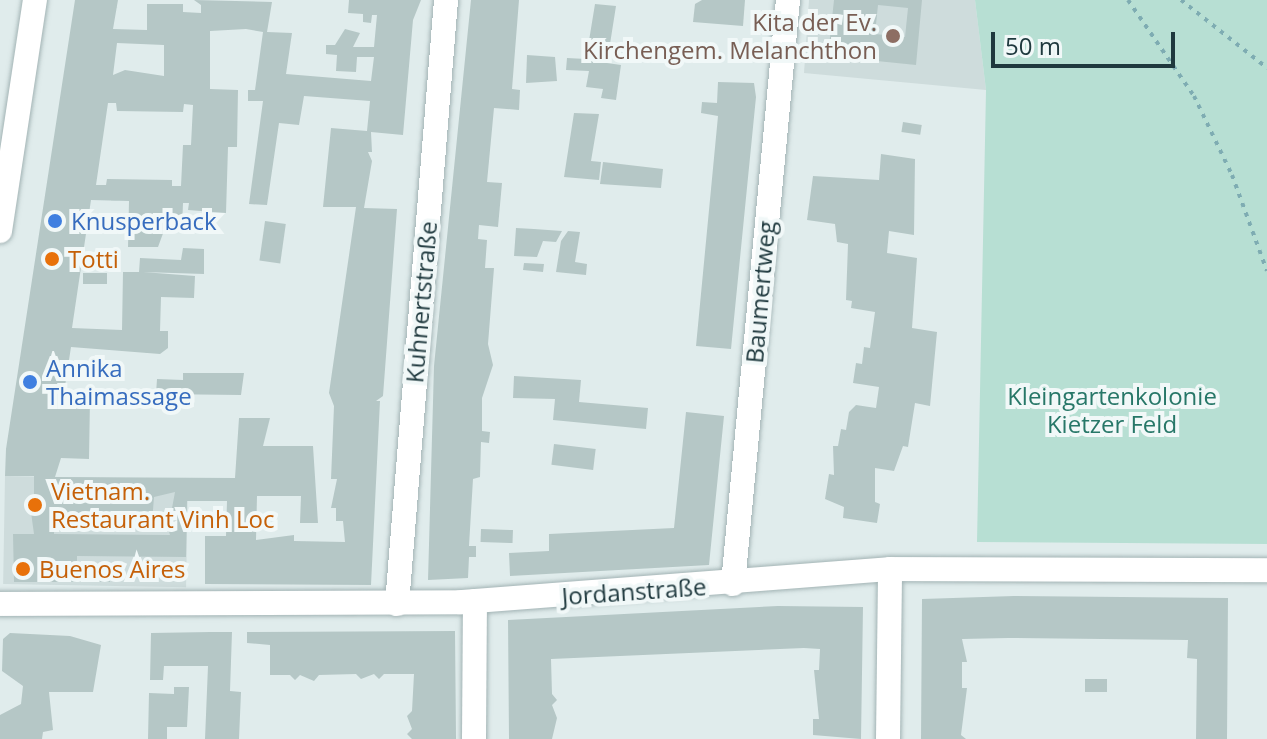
<!DOCTYPE html>
<html>
<head>
<meta charset="utf-8">
<style>
	body { margin:0 }
	#map { position:relative; width:1267px; height:739px; overflow:hidden; background:#e0ecec; font-family:"Open Sans",sans-serif }
	div>[style] { position:absolute }
	.built>* { inset:0; background:#cedcdc; transform-origin:0 0 }
	.green>* { inset:0; background:#b7dfd3 }
	.building>* { inset:0; background:#b5c7c6; transform-origin:0 0 }
	.path>* { height:4px; margin-top:-2px; transform-origin:0; background:repeating-linear-gradient(90deg,#7eacb2 0 4px,transparent 0 10px) }
	.roads { filter:drop-shadow(0 0 2px #a2b3b4) drop-shadow(0 0 2px #a2b3b4) }
	.minor>* { height:24px; margin:-12px; padding:0 12px; transform-origin:12px; border-radius:12px; background:#fff }
	.tertiary>* { height:24px; margin:-12px; padding:0 12px; transform-origin:12px; border-radius:12px; background:#fff }
	.dots>* { width:22px; height:22px; translate:-50% -50%; box-sizing:border-box; border:4px solid #f1f8f8; border-radius:50% }
	span { translate:-50% -50%; white-space:nowrap; text-align:center; line-height:1.15; -webkit-text-stroke:8px #f1f8f8; paint-order:stroke }
	.education-label { font-size:24px; color:#785e54 }
	.right { translate:-100% -50%; text-align:right }
	.shop-label { font-size:24px; color:#366cbe }
	.left { translate:0 -50%; text-align:left }
	.food-label { font-size:24px; color:#c56008 }
	.street-label { font-size:24px; color:#1f393e }
	.park-label { font-size:24px; color:#277768 }
	.scale { position:absolute; left:991px; top:32px; width:184px; height:36px; box-sizing:border-box; border:4px solid #1f393e; border-top:0; padding-left:10px; font-size:24px; line-height:28px; white-space:nowrap; color:#1f393e; -webkit-text-stroke:6px #f1f8f8; paint-order:stroke }
</style>
</head>
<body>
<div id="map">
	<div class="built">
		<i style="clip-path:polygon(809px 0,975px 0,986px 90px,804px 73px)"></i>
		<i style="left:5px;top:476px;width:183px;height:108px;rotate:1deg"></i>
	</div>
	<div class="green">
		<i style="clip-path:polygon(975px 0,1267px 0,1267px 544px,977px 542px,986px 90px)"></i>
	</div>
	<div class="building">
		<i style="clip-path:polygon(evenodd,75px 0,118px 0,113px 29px,147px 30px,147px 4px,183px 4px,183px 12px,201px 13px,201px 5px,194px 0,272px 2px,267px 32px,292px 33px,286px 74px,371px 81px,374px 57px,357px 57px,356px 72px,336px 71px,337px 55px,326px 54px,326px 45px,335px 45px,345px 29px,360px 33px,353px 47px,374px 47px,377px 15px,372px 15px,371px 23px,363px 22px,363px 14px,348px 13px,349px 0,421px 0,413px 20px,403px 135px,371px 132px,372px 152px,368px 152px,372px 161px,364px 208px,397px 209px,383px 396px,376px 401px,380px 401px,371px 585px,205px 584px,205px 536px,226px 536px,227px 501px,187px 501px,186px 557px,77px 556px,77px 573px,84px 567px,109px 568px,110px 582px,14px 582px,13px 534px,34px 534px,29px 498px,34px 497px,34px 476px,5px 476px,6px 449px,75px 0,246px 29px,263px 32px,255px 90px,248px 90px,248px 101px,263px 101px,249px 204px,267px 205px,279px 123px,299px 125px,304px 96px,370px 101px,367px 131px,331px 128px,323px 207px,356px 207px,329px 393px,334px 406px,331px 479px,337px 479px,331px 508px,336px 508px,336px 521px,343px 521px,345px 542px,294px 541px,294px 535px,256px 540px,257px 496px,301px 496px,300px 523px,318px 523px,313px 446px,263px 446px,270px 418px,239px 418px,235px 478px,55px 477px,61px 458px,89px 459px,90px 399px,63px 399px,71px 347px,160px 354px,168px 348px,168px 331px,160px 331px,161px 297px,194px 298px,195px 276px,143px 272px,204px 274px,204px 249px,183px 248px,181px 260px,140px 258px,139px 272px,123px 272px,122px 330px,72px 328px,91px 200px,129px 201px,128px 247px,158px 247px,165px 228px,182px 228px,183px 203px,189px 203px,188px 210px,226px 213px,228px 147px,237px 147px,238px 90px,210px 89px,210px 31px,246px 29px,75px 0,117px 43px,164px 45px,164px 76px,125px 70px,113px 75px,117px 43px,75px 0,108px 103px,116px 103px,117px 111px,183px 112px,184px 104px,193px 105px,191px 145px,183px 145px,181px 186px,172px 186px,172px 180px,107px 179px,106px 185px,96px 185px,108px 103px,75px 0,175px 492px,170px 519px,165px 519px,170px 535px,54px 534px,54px 524px,152px 523px,154px 497px,175px 492px)"></i>
		<i style="clip-path:polygon(471px 0,519px 0,512px 89px,520px 90px,519px 110px,494px 108px,487px 182px,502px 183px,498px 227px,479px 225px,478px 239px,487px 240px,485px 268px,494px 268px,488px 344px,493px 365px,482px 398px,482px 431px,490px 432px,489px 443px,481px 442px,480px 477px,473px 479px,469px 546px,476px 546px,476px 557px,469px 557px,468px 578px,428px 580px,434px 366px)"></i>
		<i style="clip-path:polygon(702px 0,745px 0,743px 26px,693px 22px,695px 4px)"></i>
		<i style="clip-path:polygon(evenodd,834px 0,922px 0,916px 65px,828px 56px,834px 0,878px 5px,908px 8px,905px 37px,875px 34px,878px 5px)"></i>
		<i style="clip-path:polygon(595px 4px,616px 6px,607px 63px,621px 65px,616px 100px,601px 98px,603px 89px,586px 87px,589px 71px,566px 70px,567px 58px,586px 59px)"></i>
		<i style="clip-path:polygon(527px 55px,555px 57px,557px 81px,526px 83px)"></i>
		<i style="clip-path:polygon(718px 82px,754px 83px,756px 97px,731px 349px,696px 346px,718px 116px,701px 113px,702px 102px,717px 103px)"></i>
		<i style="clip-path:polygon(574px 113px,599px 114px,591px 161px,601px 162px,599px 180px,564px 177px)"></i>
		<i style="left:903px;top:122px;width:19px;height:10px;rotate:9deg"></i>
		<i style="clip-path:polygon(881px 154px,915px 159px,914px 235px,889px 231px,887px 253px,917px 258px,912px 328px,937px 332px,930px 406px,915px 403px,908px 447px,903px 446px,894px 471px,875px 468px,875px 502px,880px 504px,877px 523px,843px 518px,844px 507px,825px 499px,829px 474px,834px 475px,833px 446px,838px 446px,841px 429px,846px 430px,849px 412px,856px 405px,876px 408px,879px 387px,853px 383px,856px 363px,862px 364px,864px 347px,870px 348px,875px 312px,851px 308px,852px 301px,846px 300px,848px 244px,837px 242px,835px 224px,807px 220px,813px 176px,879px 180px)"></i>
		<i style="clip-path:polygon(603px 162px,663px 169px,661px 188px,600px 184px)"></i>
		<i style="left:265px;top:221px;width:21px;height:40px;rotate:8deg"></i>
		<i style="clip-path:polygon(516px 228px,534px 229px,562px 231px,556px 242px,543px 241px,537px 257px,514px 256px)"></i>
		<i style="clip-path:polygon(568px 231px,580px 232px,575px 262px,587px 264px,586px 275px,556px 272px,561px 241px)"></i>
		<i style="clip-path:polygon(524px 263px,544px 264px,543px 272px,523px 270px)"></i>
		<i style="left:83px;top:273px;width:24px;height:11px"></i>
		<i style="clip-path:polygon(183px 373px,244px 373px,241px 395px,156px 394px,157px 379px,183px 380px)"></i>
		<i style="clip-path:polygon(514px 376px,581px 380px,579px 402px,648px 408px,646px 429px,553px 420px,555px 399px,513px 398px)"></i>
		<i style="clip-path:polygon(686px 412px,724px 416px,709px 565px,510px 576px,509px 553px,549px 551px,549px 534px,674px 528px)"></i>
		<i style="left:554px;top:444px;width:42px;height:21px;rotate:7deg"></i>
		<i style="left:481px;top:529px;width:32px;height:13px;rotate:2deg"></i>
		<i style="clip-path:polygon(1014px 596px,1228px 598px,1227px 739px,1196px 739px,1197px 659px,1187px 658px,1188px 640px,1008px 638px,962px 639px,967px 662px,962px 662px,962px 688px,967px 688px,961px 735px,966px 739px,921px 739px,922px 599px)"></i>
		<i style="clip-path:polygon(778px 606px,863px 607px,861px 739px,813px 735px,813px 719px,819px 719px,814px 670px,819px 670px,820px 649px,804px 648px,551px 659px,552px 694px,557px 700px,552px 705px,557px 718px,552px 739px,509px 739px,508px 620px)"></i>
		<i style="clip-path:polygon(455px 631px,456px 739px,412px 739px,407px 734px,412px 729px,407px 716px,412px 711px,414px 674px,384px 674px,379px 679px,374px 674px,361px 679px,356px 674px,319px 675px,314px 681px,300px 675px,295px 680px,290px 675px,270px 675px,270px 645px,247px 643px,247px 632px)"></i>
		<i style="clip-path:polygon(210px 632px,232px 632px,230px 691px,241px 692px,239px 739px,205px 739px,208px 666px,164px 666px,163px 680px,150px 680px,151px 633px)"></i>
		<i style="clip-path:polygon(10px 633px,70px 636px,101px 645px,93px 692px,49px 692px,53px 730px,43px 732px,42px 739px,0 739px,0 715px,21px 704px,23px 686px,2px 671px,3px 639px)"></i>
		<i style="left:1085px;top:679px;width:22px;height:13px"></i>
		<i style="clip-path:polygon(174px 687px,189px 687px,187px 727px,167px 727px,167px 739px,148px 739px,149px 693px,174px 694px)"></i>
	</div>
	<div class="path">
		<i style="left:1128px;top:0;width:116px;rotate:55.5deg"></i>
		<i style="left:1194px;top:96px;width:88px;rotate:64.3deg"></i>
		<i style="left:1232px;top:175px;width:102px;rotate:70deg"></i>
		<i style="left:1181px;top:0;width:110px;rotate:38.3deg"></i>
	</div>
	<div class="roads">
		<div class="minor">
			<i style="left:733px;top:584px;width:587px;rotate:-84.62deg"></i>
			<i style="left:0;top:604px;width:461px;rotate:-0.2deg"></i>
			<i style="left:461px;top:602px;width:430px;rotate:-4.4deg"></i>
			<i style="left:890px;top:569px;width:377px;rotate:0.2deg"></i>
			<i style="left:397px;top:604px;width:606px;rotate:-85.36deg"></i>
			<i style="left:474px;top:739px;width:138px;rotate:-89.6deg"></i>
			<i style="left:888px;top:739px;width:170px;rotate:-89.3deg"></i>
		</div>
		<div class="tertiary">
			<i style="left:0;top:231px;width:234px;rotate:-81.4deg"></i>
		</div>
	</div>
	<div class="dots">
		<i style="left:893px;top:36px;background:#8d6e63"></i>
		<i style="left:55px;top:221px;background:#3f7fe0"></i>
		<i style="left:52px;top:259px;background:#e8710a"></i>
		<i style="left:30px;top:382px;background:#3f7fe0"></i>
		<i style="left:35px;top:505px;background:#e8710a"></i>
		<i style="left:23px;top:569px;background:#e8710a"></i>
	</div>
	<div class="education-label">
		<span class="right" style="left:877px;top:36px">Kita der Ev.<br>Kirchengem. Melanchthon</span>
	</div>
	<div class="shop-label">
		<span class="left" style="left:71px;top:221px">Knusperback</span>
		<span class="left" style="left:46px;top:382px">Annika<br>Thaimassage</span>
	</div>
	<div class="food-label">
		<span class="left" style="left:68px;top:259px">Totti</span>
		<span class="left" style="left:51px;top:505px">Vietnam.<br>Restaurant Vinh Loc</span>
		<span class="left" style="left:39px;top:569px">Buenos Aires</span>
	</div>
	<div class="street-label">
		<span style="left:760px;top:292px;rotate:-85deg">Baumertweg</span>
		<span style="left:421px;top:302px;rotate:-85deg">Kuhnertstraße</span>
		<span style="left:634px;top:591px;rotate:-4deg">Jordanstraße</span>
	</div>
	<div class="park-label">
		<span style="left:1112px;top:410px">Kleingartenkolonie<br>Kietzer Feld</span>
	</div>
	<div class="scale">50 m</div>
</div>
</body>
</html>
